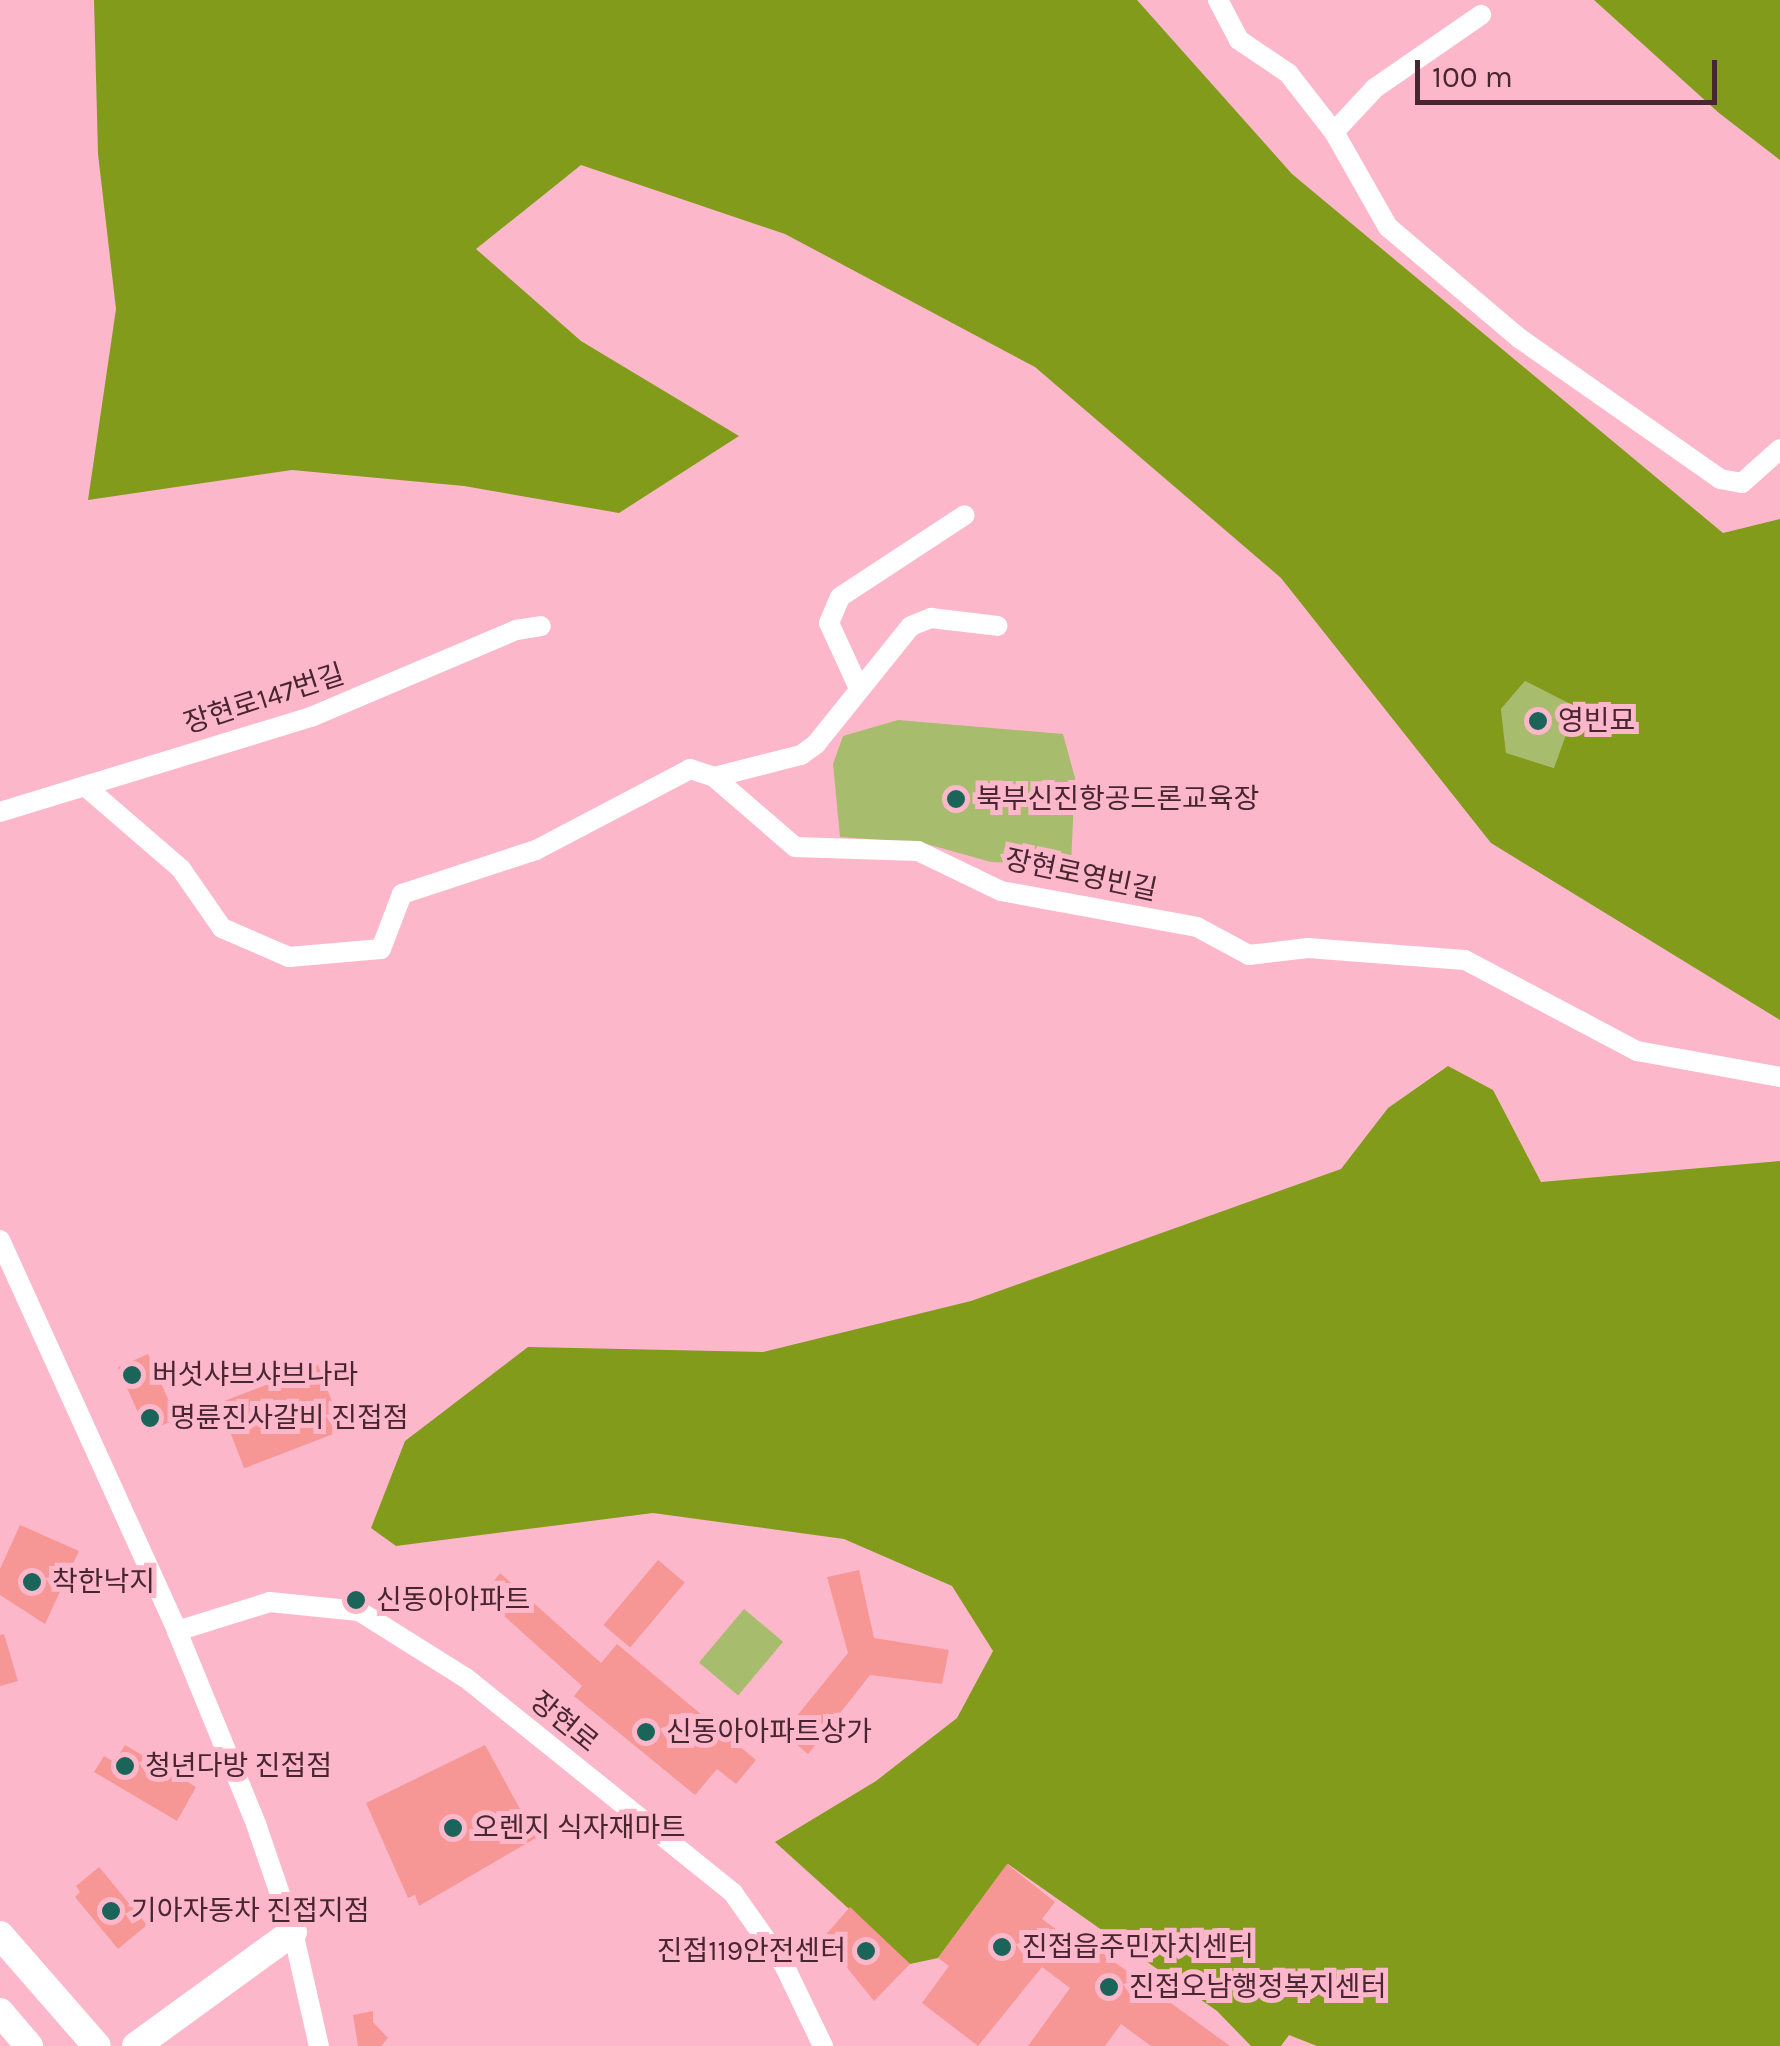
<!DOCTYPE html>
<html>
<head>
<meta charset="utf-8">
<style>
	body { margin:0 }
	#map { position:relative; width:1780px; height:2046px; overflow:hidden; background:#fdb7ca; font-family:Karla,"Noto Sans KR",sans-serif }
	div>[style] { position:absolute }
	.green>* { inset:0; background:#a8bc6d; transform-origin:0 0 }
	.forest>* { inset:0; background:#829b1b }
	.building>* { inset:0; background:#f79795; transform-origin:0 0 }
	.round { border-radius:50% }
	.street>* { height:20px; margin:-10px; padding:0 10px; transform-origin:10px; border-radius:10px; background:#fff }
	.secondary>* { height:28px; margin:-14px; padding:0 14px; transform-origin:14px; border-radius:14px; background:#fff }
	.dots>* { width:28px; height:28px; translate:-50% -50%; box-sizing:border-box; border:5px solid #fdb7ca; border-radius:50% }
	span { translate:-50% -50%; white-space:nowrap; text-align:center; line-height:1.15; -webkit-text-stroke:10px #fdb7ca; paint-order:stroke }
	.street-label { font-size:28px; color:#482631 }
	.poi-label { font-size:28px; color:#482631 }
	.left { translate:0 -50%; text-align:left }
	.right { translate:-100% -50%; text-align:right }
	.scale { position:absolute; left:1415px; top:60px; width:302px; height:45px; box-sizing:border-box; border:5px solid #482631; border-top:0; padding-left:12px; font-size:30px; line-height:35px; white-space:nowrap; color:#482631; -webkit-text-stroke:8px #fdb7ca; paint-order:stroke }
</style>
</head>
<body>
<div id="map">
	<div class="green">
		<i style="clip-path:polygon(1525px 681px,1576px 707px,1555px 768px,1506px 754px,1501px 709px)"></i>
		<i style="clip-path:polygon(898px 720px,1063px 734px,1075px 778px,1071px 865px,991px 862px,923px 843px,840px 837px,833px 764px,843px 736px)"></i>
		<i style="left:744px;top:1609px;width:51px;height:70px;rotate:40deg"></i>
	</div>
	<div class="forest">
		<i style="clip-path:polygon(evenodd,94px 0,1137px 0,1292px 174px,1723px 533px,1780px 519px,1780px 1020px,1491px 843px,1281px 578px,1035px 367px,785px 234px,581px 165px,476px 249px,581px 341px,739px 436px,619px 513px,464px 486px,292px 470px,88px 500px,116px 309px,98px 154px,94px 0,1525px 681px,1576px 707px,1554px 768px,1506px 753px,1501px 709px,1525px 681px)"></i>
		<i style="clip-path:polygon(1594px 0,1780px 0,1780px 160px,1719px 113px)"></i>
		<i style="clip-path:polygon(1448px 1066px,1493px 1090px,1541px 1182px,1780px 1161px,1780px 2046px,1317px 2046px,1289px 2035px,1281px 2046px,1251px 2046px,1217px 2011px,1008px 1864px,938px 1958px,910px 1964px,775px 1842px,876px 1781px,957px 1718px,993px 1651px,952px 1586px,844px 1539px,653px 1513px,396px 1546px,371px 1528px,405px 1441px,528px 1347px,763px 1352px,971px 1301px,1341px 1169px,1388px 1108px)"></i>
	</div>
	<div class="building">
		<i class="round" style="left:1530px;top:712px;width:16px;height:16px"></i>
		<i style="left:148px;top:1354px;width:71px;height:33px;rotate:66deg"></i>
		<i style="left:318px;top:1365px;width:70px;height:106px;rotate:69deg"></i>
		<i style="clip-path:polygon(20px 1525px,79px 1551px,45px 1624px,0 1595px,0 1569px)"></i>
		<i style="left:658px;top:1560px;width:35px;height:85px;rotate:40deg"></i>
		<i style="clip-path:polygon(859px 1570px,874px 1638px,949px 1650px,942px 1684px,870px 1675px,808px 1754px,783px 1733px,848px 1653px,827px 1577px)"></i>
		<i style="clip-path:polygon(500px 1573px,601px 1663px,617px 1644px,756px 1760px,736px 1784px,717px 1769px,695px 1795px,574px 1696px,582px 1686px,482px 1596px)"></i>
		<i style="clip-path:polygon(4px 1634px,18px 1681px,0 1686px,0 1635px)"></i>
		<i style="clip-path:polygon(125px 1745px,196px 1787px,177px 1821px,94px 1772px,104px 1756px,114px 1762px)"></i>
		<i style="clip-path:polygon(485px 1745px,536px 1838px,419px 1906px,415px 1895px,408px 1898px,366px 1803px)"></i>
		<i style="clip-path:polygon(1007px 1864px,1055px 1902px,1042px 1919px,1071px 1940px,1076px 1934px,1230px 2046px,1151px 2046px,1121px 2024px,1105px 2046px,1028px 2046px,1070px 1988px,1042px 1967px,978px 2046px,922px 2003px,949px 1966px,938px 1958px)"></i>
		<i style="clip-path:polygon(99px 1867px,147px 1925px,118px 1949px,75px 1897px,80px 1892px,76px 1886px)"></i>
		<i style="clip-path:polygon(850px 1907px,910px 1964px,874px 2001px,823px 1938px)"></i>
		<i style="clip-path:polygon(373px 2011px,373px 2022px,388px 2038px,381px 2046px,358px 2046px,353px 2015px)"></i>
	</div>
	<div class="street">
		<i style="left:1218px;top:0;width:45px;rotate:62.3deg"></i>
		<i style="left:1239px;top:40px;width:59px;rotate:34deg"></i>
		<i style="left:1288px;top:73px;width:75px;rotate:52.1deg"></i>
		<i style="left:1334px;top:132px;width:109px;rotate:60.4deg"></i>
		<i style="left:1388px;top:227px;width:172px;rotate:40.3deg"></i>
		<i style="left:1519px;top:338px;width:246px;rotate:35deg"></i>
		<i style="left:1720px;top:479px;width:22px;rotate:10deg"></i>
		<i style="left:1742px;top:483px;width:51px;rotate:-41.8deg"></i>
		<i style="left:1334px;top:132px;width:60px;rotate:-47deg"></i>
		<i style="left:1375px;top:88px;width:129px;rotate:-34.6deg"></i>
		<i style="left:858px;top:686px;width:69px;rotate:-114.7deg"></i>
		<i style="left:829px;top:623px;width:28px;rotate:-67deg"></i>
		<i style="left:840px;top:597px;width:149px;rotate:-33.3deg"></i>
		<i style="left:714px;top:777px;width:90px;rotate:-14.2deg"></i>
		<i style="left:801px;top:755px;width:19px;rotate:-36deg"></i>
		<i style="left:816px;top:744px;width:151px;rotate:-51.2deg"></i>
		<i style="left:911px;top:626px;width:22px;rotate:-22deg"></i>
		<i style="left:931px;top:618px;width:67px;rotate:6.8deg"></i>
		<i style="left:85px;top:786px;width:127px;rotate:40.8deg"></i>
		<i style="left:181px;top:869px;width:72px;rotate:55.2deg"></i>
		<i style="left:222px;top:928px;width:73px;rotate:23.4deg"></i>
		<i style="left:289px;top:957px;width:92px;rotate:-5deg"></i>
		<i style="left:381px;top:949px;width:59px;rotate:-69.1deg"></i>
		<i style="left:402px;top:894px;width:141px;rotate:-18.2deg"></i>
		<i style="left:536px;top:850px;width:174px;rotate:-27.7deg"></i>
		<i style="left:690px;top:769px;width:25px;rotate:18deg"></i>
		<i style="left:714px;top:777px;width:107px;rotate:40.8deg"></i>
		<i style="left:795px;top:847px;width:123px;rotate:1.9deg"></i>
		<i style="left:918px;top:851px;width:92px;rotate:25.7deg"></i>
		<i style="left:1001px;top:891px;width:199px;rotate:10.4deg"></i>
		<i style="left:1197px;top:927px;width:59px;rotate:28.3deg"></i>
		<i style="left:1249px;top:955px;width:59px;rotate:-6.8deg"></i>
		<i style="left:1308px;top:948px;width:157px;rotate:4.4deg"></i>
		<i style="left:1465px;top:960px;width:195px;rotate:27.9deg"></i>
		<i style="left:1637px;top:1051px;width:145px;rotate:10.3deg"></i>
		<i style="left:0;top:812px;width:325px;rotate:-17deg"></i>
		<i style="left:311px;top:717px;width:223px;rotate:-23deg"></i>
		<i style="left:516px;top:630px;width:25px;rotate:-9deg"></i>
		<i style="left:0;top:1240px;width:429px;rotate:65.6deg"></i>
		<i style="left:177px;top:1631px;width:209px;rotate:67.7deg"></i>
		<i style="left:256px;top:1824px;width:114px;rotate:71.1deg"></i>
		<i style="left:293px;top:1932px;width:117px;rotate:77.2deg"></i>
		<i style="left:177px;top:1631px;width:97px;rotate:-17.3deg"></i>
		<i style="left:270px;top:1602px;width:89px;rotate:5.8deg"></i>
		<i style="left:359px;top:1611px;width:126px;rotate:32.1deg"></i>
		<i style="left:466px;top:1678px;width:343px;rotate:38.8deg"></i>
		<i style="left:733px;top:1893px;width:88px;rotate:54.7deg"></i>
		<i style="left:784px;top:1965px;width:90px;rotate:64.3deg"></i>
	</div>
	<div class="secondary">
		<i style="left:0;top:1935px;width:147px;rotate:48.9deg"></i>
		<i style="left:0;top:2012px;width:45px;rotate:49.5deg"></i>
		<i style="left:136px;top:2046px;width:194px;rotate:-36deg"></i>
	</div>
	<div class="dots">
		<i style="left:1538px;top:721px;background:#1b6459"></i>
		<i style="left:956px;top:799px;background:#1b6459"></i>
		<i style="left:132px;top:1375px;background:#1b6459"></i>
		<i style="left:150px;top:1418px;background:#1b6459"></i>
		<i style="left:32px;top:1582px;background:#1b6459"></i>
		<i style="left:356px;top:1600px;background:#1b6459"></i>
		<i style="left:646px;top:1732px;background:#1b6459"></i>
		<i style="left:125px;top:1766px;background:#1b6459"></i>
		<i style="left:453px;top:1828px;background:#1b6459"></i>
		<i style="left:111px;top:1911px;background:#1b6459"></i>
		<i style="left:1002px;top:1947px;background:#1b6459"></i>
		<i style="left:866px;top:1951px;background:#1b6459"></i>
		<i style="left:1109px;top:1987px;background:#1b6459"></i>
	</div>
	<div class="street-label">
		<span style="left:264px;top:699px;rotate:-18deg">장현로147번길</span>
		<span style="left:1081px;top:875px;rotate:12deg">장현로영빈길</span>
		<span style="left:564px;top:1722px;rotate:39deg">장현로</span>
	</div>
	<div class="poi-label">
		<span class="left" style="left:1558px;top:721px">영빈묘</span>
		<span class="left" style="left:976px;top:799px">북부신진항공드론교육장</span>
		<span class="left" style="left:152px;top:1375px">버섯샤브샤브나라</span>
		<span class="left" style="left:170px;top:1418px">명륜진사갈비 진접점</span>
		<span class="left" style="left:52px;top:1582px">착한낙지</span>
		<span class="left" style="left:376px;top:1600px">신동아아파트</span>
		<span class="left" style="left:666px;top:1732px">신동아아파트상가</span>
		<span class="left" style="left:145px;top:1766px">청년다방 진접점</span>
		<span class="left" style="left:473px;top:1828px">오렌지 식자재마트</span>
		<span class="left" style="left:131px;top:1911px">기아자동차 진접지점</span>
		<span class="left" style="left:1022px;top:1947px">진접읍주민자치센터</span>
		<span class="right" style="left:846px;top:1951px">진접119안전센터</span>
		<span class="left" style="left:1129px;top:1987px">진접오남행정복지센터</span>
	</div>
	<div class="scale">100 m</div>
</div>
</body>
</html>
